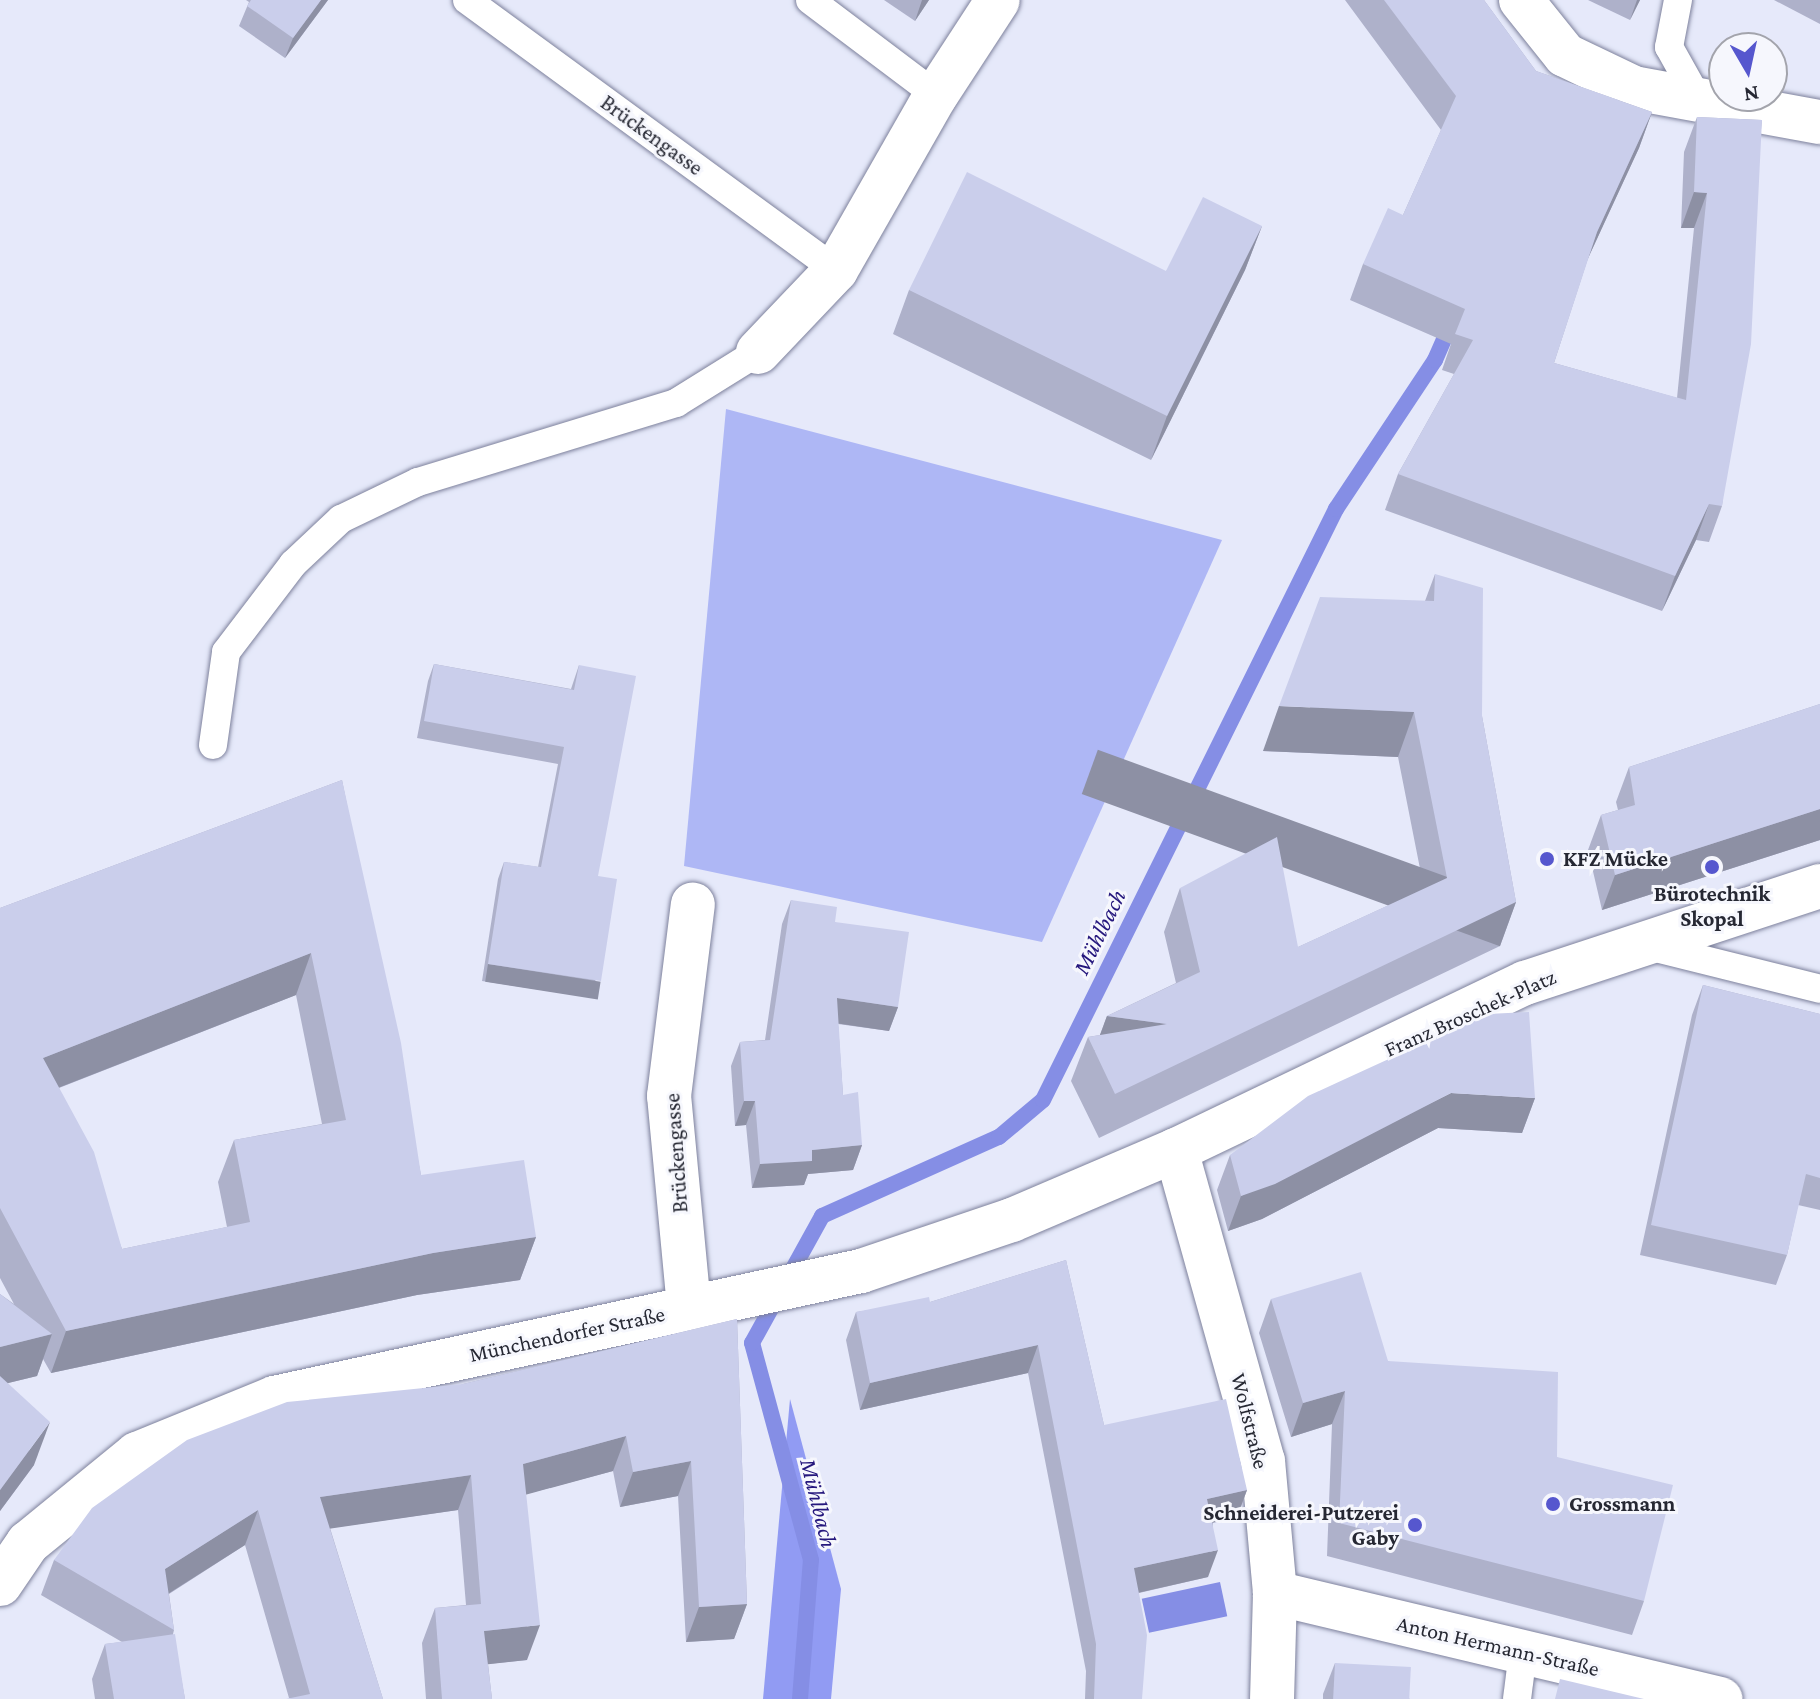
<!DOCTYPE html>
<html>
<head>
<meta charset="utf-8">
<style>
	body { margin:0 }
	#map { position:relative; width:1820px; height:1699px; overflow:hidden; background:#e6e9fa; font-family:"Crimson Pro",serif }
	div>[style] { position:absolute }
	.green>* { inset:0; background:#aeb7f5 }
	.forest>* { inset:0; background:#919bf3 }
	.water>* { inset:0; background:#858ee5; transform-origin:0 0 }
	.stream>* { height:16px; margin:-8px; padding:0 8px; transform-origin:8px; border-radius:8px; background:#858ee5 }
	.roads { filter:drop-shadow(0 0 2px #7d819c) drop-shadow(0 0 2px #7d819c) }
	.service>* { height:28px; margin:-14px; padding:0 14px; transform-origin:14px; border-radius:14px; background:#fff }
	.minor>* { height:44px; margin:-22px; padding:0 22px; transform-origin:22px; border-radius:22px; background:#fff }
	.tertiary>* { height:44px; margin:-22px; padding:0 22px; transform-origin:22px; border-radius:22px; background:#fff }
	.wall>* { inset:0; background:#aeb1ca }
	.shaded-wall>* { inset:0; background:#8d90a4; transform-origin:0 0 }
	.building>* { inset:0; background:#caceeb; transform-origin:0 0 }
	.dots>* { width:22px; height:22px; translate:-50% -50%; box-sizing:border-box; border:4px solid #f6f7fd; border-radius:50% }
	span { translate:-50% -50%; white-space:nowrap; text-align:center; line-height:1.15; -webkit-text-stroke:6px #f6f7fd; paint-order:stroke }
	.street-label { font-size:22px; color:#262833 }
	.poi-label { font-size:22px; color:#262833; font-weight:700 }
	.left { translate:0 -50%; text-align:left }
	.right { translate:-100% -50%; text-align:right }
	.water-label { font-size:24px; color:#25177d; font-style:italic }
	.north { position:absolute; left:1708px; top:32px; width:80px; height:80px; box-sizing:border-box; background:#f6f7fd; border:2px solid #a3a4ac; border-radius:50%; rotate:171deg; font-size:22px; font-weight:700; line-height:32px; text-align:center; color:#262833 }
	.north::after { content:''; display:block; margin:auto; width:28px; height:36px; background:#5657ce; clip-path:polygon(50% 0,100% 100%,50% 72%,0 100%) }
</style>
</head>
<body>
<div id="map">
	<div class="green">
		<i style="clip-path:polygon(726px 409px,1222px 540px,1042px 942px,684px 866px)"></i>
	</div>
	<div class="forest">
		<i style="clip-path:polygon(790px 1399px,841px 1589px,831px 1699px,763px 1699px)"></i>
	</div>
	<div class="water">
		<i style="left:1220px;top:1582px;width:35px;height:80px;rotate:78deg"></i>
	</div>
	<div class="stream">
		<i style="left:800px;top:1699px;width:139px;rotate:-85.5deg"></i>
		<i style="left:811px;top:1560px;width:225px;rotate:-105.2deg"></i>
		<i style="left:752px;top:1343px;width:145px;rotate:-61.1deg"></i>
		<i style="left:822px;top:1216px;width:194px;rotate:-24.1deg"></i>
		<i style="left:999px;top:1137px;width:57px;rotate:-40.1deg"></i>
		<i style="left:1043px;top:1100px;width:660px;rotate:-63.63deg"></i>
		<i style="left:1336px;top:509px;width:179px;rotate:-56.4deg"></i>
		<i style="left:1435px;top:360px;width:43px;rotate:-66.4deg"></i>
	</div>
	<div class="roads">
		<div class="service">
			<i style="left:467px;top:0;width:457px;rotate:36.2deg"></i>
			<i style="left:810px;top:0;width:158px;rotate:37deg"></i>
			<i style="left:1678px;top:0;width:48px;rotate:100.8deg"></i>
			<i style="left:1669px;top:47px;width:60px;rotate:60.9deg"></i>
			<i style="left:213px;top:745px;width:94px;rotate:-82deg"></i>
			<i style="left:226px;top:652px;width:111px;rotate:-52.7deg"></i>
			<i style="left:293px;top:564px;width:66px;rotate:-43.2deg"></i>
			<i style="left:341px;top:519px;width:85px;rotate:-25.7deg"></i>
			<i style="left:418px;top:482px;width:270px;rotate:-17deg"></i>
			<i style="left:676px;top:403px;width:97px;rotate:-31.9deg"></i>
			<i style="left:1648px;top:946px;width:177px;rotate:14deg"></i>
			<i style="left:1517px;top:1699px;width:47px;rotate:-82.7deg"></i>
		</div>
		<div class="minor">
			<i style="left:1521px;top:0;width:70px;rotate:51.3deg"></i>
			<i style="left:1565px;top:55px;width:76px;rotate:25.6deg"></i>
			<i style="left:1634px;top:88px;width:189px;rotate:10.4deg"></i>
			<i style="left:758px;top:352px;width:113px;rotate:-46.4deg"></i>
			<i style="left:836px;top:270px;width:202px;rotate:-60.3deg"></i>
			<i style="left:936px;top:95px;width:113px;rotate:-56.9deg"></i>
			<i style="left:1176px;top:1150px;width:323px;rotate:74.4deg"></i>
			<i style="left:1263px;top:1461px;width:133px;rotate:84.8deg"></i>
			<i style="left:1275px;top:1593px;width:106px;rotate:91.6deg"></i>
			<i style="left:689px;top:1307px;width:212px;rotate:-95.4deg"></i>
			<i style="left:669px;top:1096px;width:193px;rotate:-82.9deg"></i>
			<i style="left:1275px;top:1593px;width:458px;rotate:13.4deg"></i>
		</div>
		<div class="tertiary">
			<i style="left:0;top:1584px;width:50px;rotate:-55.7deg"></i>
			<i style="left:28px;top:1543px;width:141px;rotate:-39.2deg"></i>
			<i style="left:137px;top:1454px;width:148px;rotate:-22.2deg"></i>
			<i style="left:274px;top:1398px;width:601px;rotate:-12.21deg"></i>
			<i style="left:861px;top:1271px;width:159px;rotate:-18.7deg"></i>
			<i style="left:1012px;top:1220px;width:178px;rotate:-23.1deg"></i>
			<i style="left:1176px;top:1150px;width:387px;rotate:-25.6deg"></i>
			<i style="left:1525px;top:983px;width:311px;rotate:-18.2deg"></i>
		</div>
	</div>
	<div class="wall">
		<i style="clip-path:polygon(246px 0,328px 0,285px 58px,239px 26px,249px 2px)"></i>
		<i style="clip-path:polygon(884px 0,929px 0,915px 21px)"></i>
		<i style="clip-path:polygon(1345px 0,1484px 0,1536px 71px,1652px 112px,1639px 148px,1588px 258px,1554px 363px,1677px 398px,1694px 228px,1681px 228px,1684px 152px,1697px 117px,1762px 120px,1722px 506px,1709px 542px,1696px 540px,1662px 611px,1385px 510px,1398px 474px,1454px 374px,1442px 370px,1451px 344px,1350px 300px,1363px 264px,1403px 215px,1441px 130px)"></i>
		<i style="clip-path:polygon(1588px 0,1640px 0,1630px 20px)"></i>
		<i style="clip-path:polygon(1774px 0,1820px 0,1820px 24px)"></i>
		<i style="clip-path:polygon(1262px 226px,1245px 270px,1151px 460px,893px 334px,909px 290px,1166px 271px)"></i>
		<i style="clip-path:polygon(1435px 574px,1482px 716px,1516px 902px,1500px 946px,1099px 1138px,1071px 1081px,1088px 1037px,1100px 1035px,1107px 1016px,1176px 983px,1164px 932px,1180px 888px,1298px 947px,1424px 889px,1398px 757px,1263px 751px,1425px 601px)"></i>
		<i style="clip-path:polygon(434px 664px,571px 689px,579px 665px,598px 876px,595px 998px,482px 981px,498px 879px,504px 862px,538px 867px,558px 764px,417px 738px,428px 681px)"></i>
		<i style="clip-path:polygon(1820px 704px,1820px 840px,1602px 910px,1588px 850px,1601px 815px,1618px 810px,1616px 802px,1629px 767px)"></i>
		<i style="clip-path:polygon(evenodd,342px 780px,421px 1175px,536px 1237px,520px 1280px,417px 1295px,51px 1373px,43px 1359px,37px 1376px,8px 1383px,34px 1465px,0 1511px,0 1294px,14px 1304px,0 1278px,0 908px,342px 780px,296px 995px,322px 1124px,234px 1140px,218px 1182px,227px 1227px,122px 1249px,59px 1088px,296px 995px)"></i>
		<i style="clip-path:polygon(791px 900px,835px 922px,898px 1007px,889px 1031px,838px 1024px,843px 1095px,862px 1145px,853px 1170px,808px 1174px,804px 1185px,752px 1188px,746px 1125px,735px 1126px,731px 1066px,740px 1042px,765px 1040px,782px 924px)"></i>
		<i style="clip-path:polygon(1703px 985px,1820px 1014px,1820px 1210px,1798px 1205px,1787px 1255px,1776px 1285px,1640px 1255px,1692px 1015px)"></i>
		<i style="clip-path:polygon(1535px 1098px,1522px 1133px,1438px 1128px,1262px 1219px,1228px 1231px,1217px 1190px,1230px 1155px)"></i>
		<i style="clip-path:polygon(1066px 1260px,1104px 1425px,1247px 1490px,1237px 1517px,1213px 1523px,1208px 1577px,1139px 1593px,1142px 1699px,1085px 1699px,1086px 1671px,1028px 1373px,860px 1410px,846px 1340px,856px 1312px,930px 1302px)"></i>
		<i style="clip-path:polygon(1271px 1299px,1388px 1361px,1557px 1457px,1644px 1601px,1632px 1635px,1327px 1556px,1332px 1424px,1291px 1437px,1259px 1333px)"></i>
		<i style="clip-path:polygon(737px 1319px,747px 1604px,734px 1639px,686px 1642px,678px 1496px,620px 1507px,613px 1471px,526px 1494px,527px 1660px,488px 1664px,492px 1699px,426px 1699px,422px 1643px,435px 1608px,466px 1605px,458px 1510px,330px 1528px,383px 1699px,289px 1698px,245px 1545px,169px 1594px,174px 1630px,173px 1634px,185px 1699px,95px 1699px,92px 1679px,105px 1644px,122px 1642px,41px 1595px,54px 1560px,463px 1384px)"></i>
		<i style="clip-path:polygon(1335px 1663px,1410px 1699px,1323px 1699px,1323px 1694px)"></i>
	</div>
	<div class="shaded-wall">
		<i style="clip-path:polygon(321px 0,328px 0,285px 58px,293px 38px)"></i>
		<i style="clip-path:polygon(922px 0,929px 0,915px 21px)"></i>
		<i style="clip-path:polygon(1637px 0,1640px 0,1630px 20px)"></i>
		<i style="clip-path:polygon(1652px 112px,1639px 148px,1584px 267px,1597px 232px)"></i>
		<i style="clip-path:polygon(1694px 192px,1707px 193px,1694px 228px,1681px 228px)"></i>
		<i style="clip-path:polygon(1262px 226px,1245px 270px,1151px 460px,1167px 416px)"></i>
		<i style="clip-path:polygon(1709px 504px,1696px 540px,1662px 611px,1675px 576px)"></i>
		<i style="clip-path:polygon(1279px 706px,1414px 712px,1398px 757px,1263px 751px)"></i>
		<i style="clip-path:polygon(1820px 809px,1820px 840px,1602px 910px,1615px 875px)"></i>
		<i style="left:1516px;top:902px;width:47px;height:445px;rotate:110deg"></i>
		<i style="clip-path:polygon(311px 953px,296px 995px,27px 1100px,43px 1058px)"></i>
		<i style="left:488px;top:964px;width:114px;height:18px;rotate:9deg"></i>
		<i style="clip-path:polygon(837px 998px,898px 1007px,889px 1031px,828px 1022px)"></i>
		<i style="clip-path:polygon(1107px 1016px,1167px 1024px,1094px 1051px)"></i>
		<i style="clip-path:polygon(1451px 1093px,1535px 1098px,1522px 1133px,1438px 1128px,1262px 1219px,1228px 1231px,1241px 1196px)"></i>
		<i style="clip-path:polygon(744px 1101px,755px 1101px,746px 1125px,735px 1126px)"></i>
		<i style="clip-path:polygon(862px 1145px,853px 1170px,808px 1174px,804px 1185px,752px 1188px,760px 1164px,812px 1150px)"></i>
		<i style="clip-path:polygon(536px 1237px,520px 1280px,417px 1295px,51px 1373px,66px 1331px,433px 1253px)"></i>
		<i style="clip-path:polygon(52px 1334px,37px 1376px,0 1385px,0 1347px)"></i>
		<i style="clip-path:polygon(1038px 1345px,1028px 1373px,860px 1410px,870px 1383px)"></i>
		<i style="clip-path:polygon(1345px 1391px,1332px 1424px,1291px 1437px,1303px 1403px)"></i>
		<i style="clip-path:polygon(50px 1422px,34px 1465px,0 1511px,0 1490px)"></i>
		<i style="clip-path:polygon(626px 1436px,613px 1471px,510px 1499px,523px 1464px)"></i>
		<i style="clip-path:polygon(691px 1461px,678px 1496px,620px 1507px,633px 1472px)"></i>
		<i style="clip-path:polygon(471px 1475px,458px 1510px,307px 1532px,320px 1497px)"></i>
		<i style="clip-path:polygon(1247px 1490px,1237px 1517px,1197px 1526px,1207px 1499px)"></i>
		<i style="clip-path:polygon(258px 1510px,245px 1545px,152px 1604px,165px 1569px)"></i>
		<i style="clip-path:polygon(1218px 1550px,1208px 1577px,1124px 1596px,1134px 1568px)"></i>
		<i style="clip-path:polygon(747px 1604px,734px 1639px,686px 1642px,699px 1607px)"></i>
		<i style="clip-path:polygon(540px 1625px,527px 1660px,472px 1666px,484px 1631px)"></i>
	</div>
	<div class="building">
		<i style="clip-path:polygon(251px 0,321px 0,293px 38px,247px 6px)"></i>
		<i style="clip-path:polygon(1384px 0,1484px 0,1536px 71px,1652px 112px,1597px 232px,1554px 363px,1686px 400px,1707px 193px,1694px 192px,1697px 117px,1762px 120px,1751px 344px,1722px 506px,1709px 504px,1675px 576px,1398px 474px,1473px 340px,1455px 334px,1465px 309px,1363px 264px,1388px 208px,1403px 215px,1456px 96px)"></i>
		<i style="clip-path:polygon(967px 172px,1166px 271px,1203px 197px,1262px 226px,1167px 416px,909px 290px)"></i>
		<i style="clip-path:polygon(1435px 574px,1483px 588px,1482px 716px,1516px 902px,1115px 1094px,1088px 1037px,1167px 1024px,1107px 1016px,1200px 972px,1180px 888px,1277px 837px,1298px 947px,1447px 878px,1414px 712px,1279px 706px,1320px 597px,1434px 601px)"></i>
		<i style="clip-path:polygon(434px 664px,574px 690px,579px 665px,636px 676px,598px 876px,617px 879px,601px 981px,488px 964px,504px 862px,541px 867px,564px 747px,424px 721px)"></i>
		<i style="clip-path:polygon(1820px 704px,1820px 809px,1615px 875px,1601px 815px,1635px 805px,1629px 767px)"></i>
		<i style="clip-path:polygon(evenodd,342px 780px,401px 1043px,421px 1175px,524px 1160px,536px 1237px,433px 1253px,66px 1331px,0 1208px,0 908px,342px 780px,311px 953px,346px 1120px,234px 1140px,250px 1222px,122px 1249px,94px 1152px,43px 1058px,311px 953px)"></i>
		<i style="clip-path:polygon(791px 900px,837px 907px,835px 922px,909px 932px,898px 1007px,837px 998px,843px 1095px,858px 1092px,862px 1145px,812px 1150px,812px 1161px,760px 1164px,755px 1101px,744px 1101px,740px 1042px,770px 1040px)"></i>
		<i style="clip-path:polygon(1703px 985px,1820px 1014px,1820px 1178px,1806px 1174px,1787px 1255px,1651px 1225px)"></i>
		<i style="clip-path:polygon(1529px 1012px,1535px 1098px,1451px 1093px,1275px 1184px,1241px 1196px,1230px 1155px,1308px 1096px,1487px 1014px)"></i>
		<i style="clip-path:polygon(1066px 1260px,1104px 1425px,1226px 1399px,1247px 1490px,1207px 1499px,1218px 1550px,1134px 1568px,1147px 1635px,1142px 1699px,1094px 1699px,1096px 1644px,1038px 1345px,870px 1383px,856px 1312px,929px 1297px,930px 1302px)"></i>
		<i style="clip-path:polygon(1361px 1272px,1388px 1361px,1558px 1372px,1557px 1457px,1673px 1485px,1644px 1601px,1339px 1523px,1345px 1391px,1303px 1403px,1271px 1299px)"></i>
		<i style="clip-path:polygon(0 1294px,52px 1334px,0 1347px)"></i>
		<i style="clip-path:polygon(737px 1319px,747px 1604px,699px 1607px,691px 1461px,633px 1472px,626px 1436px,523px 1464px,540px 1625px,484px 1631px,492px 1699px,442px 1699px,435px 1608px,481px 1604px,471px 1475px,320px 1497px,383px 1699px,286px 1699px,310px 1694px,258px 1510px,165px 1569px,174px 1630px,54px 1560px,92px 1508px,187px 1440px,287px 1402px,463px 1384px)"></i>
		<i style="clip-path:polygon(0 1376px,50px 1422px,0 1490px)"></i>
		<i style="clip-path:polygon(175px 1634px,185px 1699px,114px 1699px,105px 1644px)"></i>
		<i style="left:1335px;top:1663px;width:76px;height:36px;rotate:3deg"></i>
		<i style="clip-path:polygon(1560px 1679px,1644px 1699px,1555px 1699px)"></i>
	</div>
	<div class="dots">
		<i style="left:1547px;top:859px;background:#5657ce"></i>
		<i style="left:1712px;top:867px;background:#5657ce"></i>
		<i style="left:1553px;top:1504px;background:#5657ce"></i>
		<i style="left:1415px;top:1525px;background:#5657ce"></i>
	</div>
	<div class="street-label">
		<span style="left:652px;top:135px;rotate:36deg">Brückengasse</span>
		<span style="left:1470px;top:1013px;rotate:-24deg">Franz Broschek-Platz</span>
		<span style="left:676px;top:1153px;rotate:-94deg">Brückengasse</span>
		<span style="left:567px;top:1334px;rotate:-12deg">Münchendorfer Straße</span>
		<span style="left:1250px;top:1421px;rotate:76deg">Wolfstraße</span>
		<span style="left:1498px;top:1646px;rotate:13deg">Anton Hermann-Straße</span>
	</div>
	<div class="poi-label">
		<span class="left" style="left:1563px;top:859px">KFZ Mücke</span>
		<span style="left:1712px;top:906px">Bürotechnik<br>Skopal</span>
		<span class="left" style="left:1569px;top:1504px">Grossmann</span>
		<span class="right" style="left:1399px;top:1525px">Schneiderei-Putzerei<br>Gaby</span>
	</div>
	<div class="water-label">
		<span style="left:1099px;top:932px;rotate:-64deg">Mühlbach</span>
		<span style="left:819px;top:1503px;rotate:76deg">Mühlbach</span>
	</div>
	<div class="north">N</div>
</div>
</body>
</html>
